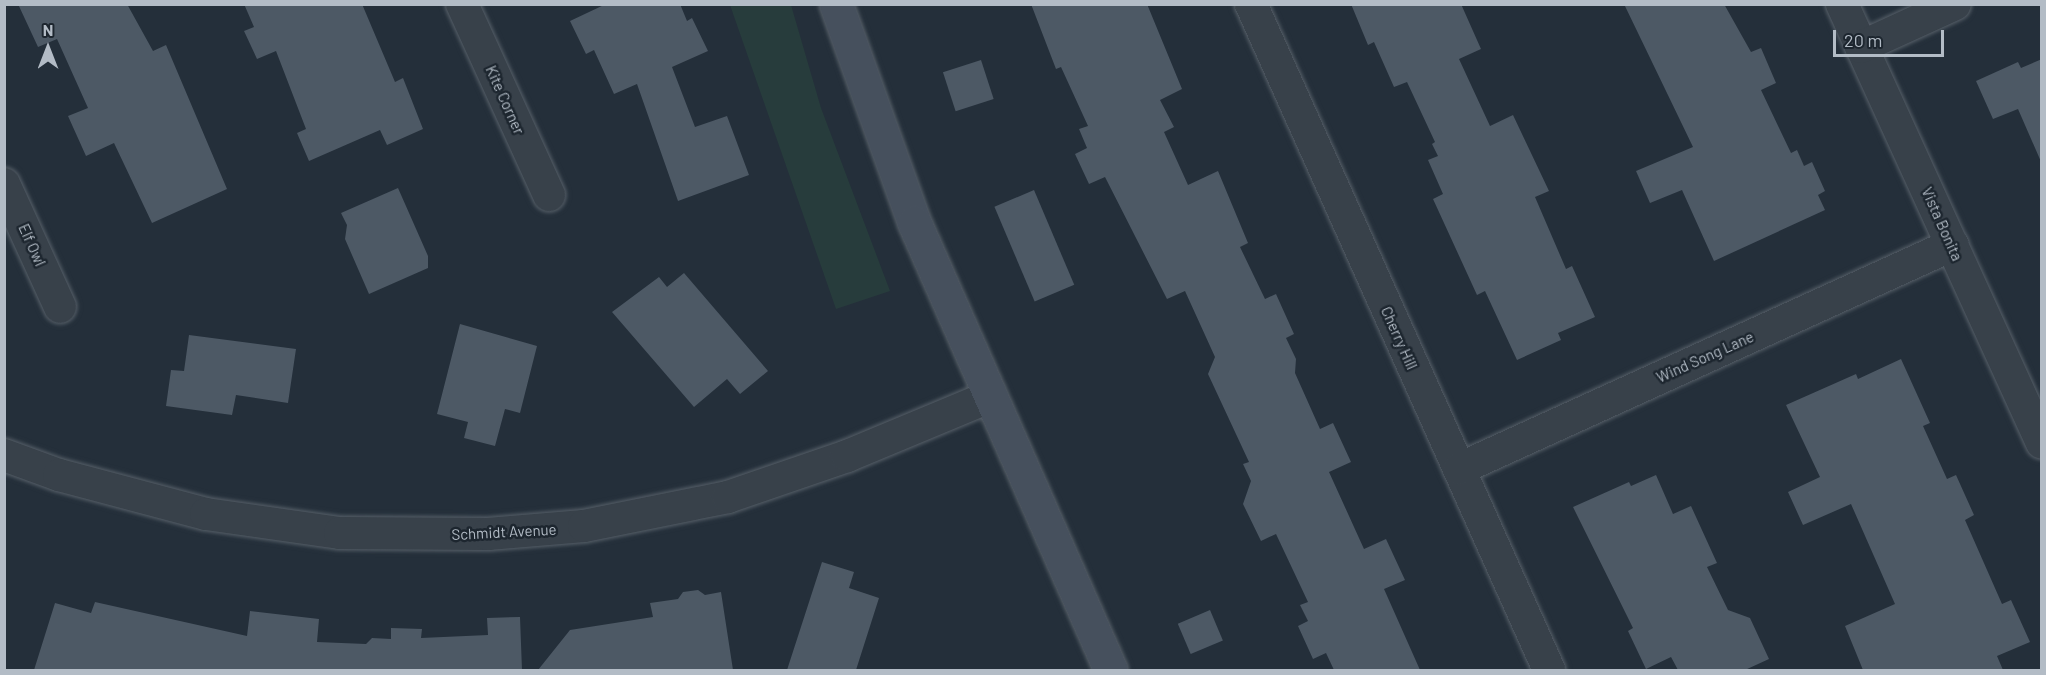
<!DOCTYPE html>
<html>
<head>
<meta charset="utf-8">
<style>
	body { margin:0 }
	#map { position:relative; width:2046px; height:675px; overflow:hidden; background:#242f3a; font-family:Barlow,sans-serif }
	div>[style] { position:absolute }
	.green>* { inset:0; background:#273c3c }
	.building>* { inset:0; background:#4d5965; transform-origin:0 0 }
	.roads { filter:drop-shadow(0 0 2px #565f68) drop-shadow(0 0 2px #565f68) }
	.street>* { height:32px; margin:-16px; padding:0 16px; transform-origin:16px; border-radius:16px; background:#38414a }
	.secondary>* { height:33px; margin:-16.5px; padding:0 16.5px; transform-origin:16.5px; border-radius:16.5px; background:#46505d }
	span { translate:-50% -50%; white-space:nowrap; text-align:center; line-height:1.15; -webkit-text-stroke:5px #1d262f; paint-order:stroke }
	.street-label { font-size:15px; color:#b3bcc6 }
	.frame { position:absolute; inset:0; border:6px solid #b3bcc6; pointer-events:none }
	.north { position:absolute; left:18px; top:18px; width:60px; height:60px; -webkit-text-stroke:4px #1d262f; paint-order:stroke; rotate:0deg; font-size:16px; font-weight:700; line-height:24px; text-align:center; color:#b3bcc6 }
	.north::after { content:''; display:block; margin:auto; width:21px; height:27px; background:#b3bcc6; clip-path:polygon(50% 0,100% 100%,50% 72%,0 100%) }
	.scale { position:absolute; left:1833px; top:30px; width:111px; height:27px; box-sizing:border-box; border:3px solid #b3bcc6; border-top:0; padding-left:8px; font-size:18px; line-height:21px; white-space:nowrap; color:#b3bcc6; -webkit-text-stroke:4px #1d262f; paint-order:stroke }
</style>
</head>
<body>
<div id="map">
	<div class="green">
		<i style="clip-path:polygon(730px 5px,791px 5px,821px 108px,890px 291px,836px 309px)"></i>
	</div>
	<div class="building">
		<i style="clip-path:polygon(18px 4px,127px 4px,153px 51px,166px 45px,227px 189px,152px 223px,114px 143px,86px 156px,68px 116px,88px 108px,57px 39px,38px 47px)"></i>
		<i style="clip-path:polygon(244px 4px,362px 4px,395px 82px,403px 78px,423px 129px,387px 145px,380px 130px,309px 161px,297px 133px,306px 129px,276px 51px,257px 59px,244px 31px,254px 27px)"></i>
		<i style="clip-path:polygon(606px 4px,680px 4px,687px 21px,692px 18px,708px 51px,672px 67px,695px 127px,727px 116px,749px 175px,678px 201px,637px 84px,614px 94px,594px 50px,586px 54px,570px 21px)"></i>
		<i style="clip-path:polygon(1031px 4px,1147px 4px,1182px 89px,1160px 100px,1174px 127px,1164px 132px,1188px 185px,1218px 171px,1248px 243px,1240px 247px,1265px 299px,1276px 294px,1294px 334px,1286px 338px,1296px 359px,1295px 373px,1320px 429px,1333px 423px,1351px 462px,1329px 472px,1364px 549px,1386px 539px,1405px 580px,1384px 589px,1420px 670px,1334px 670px,1326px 653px,1313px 659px,1298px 626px,1308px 621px,1300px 605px,1308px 602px,1276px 534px,1261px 541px,1243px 504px,1251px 481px,1243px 464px,1249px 462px,1208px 374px,1215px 357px,1185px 291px,1167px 299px,1105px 177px,1089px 184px,1075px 154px,1087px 148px,1079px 129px,1088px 126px,1061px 67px,1056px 69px)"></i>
		<i style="clip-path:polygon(1351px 4px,1461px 4px,1481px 49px,1459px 59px,1490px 126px,1513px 115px,1549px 191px,1535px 197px,1566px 269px,1572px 266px,1595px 317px,1558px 333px,1561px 340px,1517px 360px,1485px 291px,1477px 295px,1433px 199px,1443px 194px,1428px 160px,1438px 156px,1432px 144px,1435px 142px,1407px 82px,1394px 87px,1374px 42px,1368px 45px)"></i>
		<i style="clip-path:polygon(1624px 4px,1724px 4px,1751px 52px,1761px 48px,1776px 83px,1761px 90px,1791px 153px,1797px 150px,1804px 166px,1812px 162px,1825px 191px,1818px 195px,1825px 210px,1714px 261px,1682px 190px,1650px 203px,1636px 171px,1693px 147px)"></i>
		<i style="clip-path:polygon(2042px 59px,2042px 164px,2018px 109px,1993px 119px,1976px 81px,2018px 62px,2021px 68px)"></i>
		<i style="left:981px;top:60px;width:41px;height:40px;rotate:72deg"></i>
		<i style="clip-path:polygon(398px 188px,428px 256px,428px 268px,369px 294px,345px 239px,347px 225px,341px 213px)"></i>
		<i style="left:1034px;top:190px;width:103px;height:43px;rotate:67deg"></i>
		<i style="clip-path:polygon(684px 273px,768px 371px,740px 394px,727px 379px,694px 407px,612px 312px,659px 277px,667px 287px)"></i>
		<i style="clip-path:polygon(460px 324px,537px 346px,520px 413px,505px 409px,495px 446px,464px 438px,468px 422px,437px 414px)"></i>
		<i style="clip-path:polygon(189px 335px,296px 349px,288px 403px,236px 395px,232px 415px,166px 406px,171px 370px,184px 371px)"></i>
		<i style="clip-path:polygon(1901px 359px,1930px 423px,1923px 426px,1947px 479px,1956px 475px,1974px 515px,1965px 520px,2002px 604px,2011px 600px,2030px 642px,1997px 656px,2003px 670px,1863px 670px,1845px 626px,1895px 604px,1851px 504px,1803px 525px,1788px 492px,1820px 477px,1786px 405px,1856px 374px,1858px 379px)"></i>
		<i style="clip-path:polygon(1656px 475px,1673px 514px,1691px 506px,1717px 563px,1707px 567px,1728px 610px,1750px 618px,1769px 659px,1745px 670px,1678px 670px,1671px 657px,1646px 669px,1628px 631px,1633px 628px,1573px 507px,1629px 482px,1631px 486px)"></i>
		<i style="clip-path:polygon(822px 562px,854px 572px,849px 588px,879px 598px,856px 670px,787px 670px)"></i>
		<i style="clip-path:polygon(698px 590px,705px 595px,721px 592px,733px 670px,538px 670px,570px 630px,653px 617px,650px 603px,678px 599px,683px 592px)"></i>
		<i style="clip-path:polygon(95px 602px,247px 636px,250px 611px,319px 619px,317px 642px,366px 644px,372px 638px,391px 639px,391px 628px,422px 629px,421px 638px,488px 635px,487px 618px,520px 617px,522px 670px,34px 670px,55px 603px,91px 613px)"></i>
		<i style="left:1210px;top:610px;width:33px;height:35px;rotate:67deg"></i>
	</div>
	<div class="roads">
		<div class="street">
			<i style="left:462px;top:4px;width:210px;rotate:65.5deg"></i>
			<i style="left:1251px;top:4px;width:730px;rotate:65.89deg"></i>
			<i style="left:1842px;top:4px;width:482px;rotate:65.5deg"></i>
			<i style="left:1861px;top:47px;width:103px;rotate:-24.6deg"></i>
			<i style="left:4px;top:184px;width:135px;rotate:65.5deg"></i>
			<i style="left:4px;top:455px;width:59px;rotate:20deg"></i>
			<i style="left:59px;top:475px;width:152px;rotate:14.9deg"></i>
			<i style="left:206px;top:514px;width:135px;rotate:8.1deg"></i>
			<i style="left:340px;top:533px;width:148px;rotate:0.4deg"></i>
			<i style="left:488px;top:534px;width:96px;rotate:-4.8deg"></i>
			<i style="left:584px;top:526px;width:147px;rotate:-11.4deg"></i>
			<i style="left:728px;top:497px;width:126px;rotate:-19deg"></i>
			<i style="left:847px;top:456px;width:156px;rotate:-22.6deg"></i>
			<i style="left:1459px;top:469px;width:542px;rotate:-24.44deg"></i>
		</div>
		<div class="secondary">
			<i style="left:836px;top:4px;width:232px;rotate:70.3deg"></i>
			<i style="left:914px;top:222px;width:489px;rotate:66.3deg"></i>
		</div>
	</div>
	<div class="street-label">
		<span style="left:505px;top:100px;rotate:66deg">Kite Corner</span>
		<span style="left:1942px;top:224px;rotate:66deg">Vista Bonita</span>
		<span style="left:32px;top:245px;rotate:66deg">Elf Owl</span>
		<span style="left:1399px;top:338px;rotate:66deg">Cherry Hill</span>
		<span style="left:1705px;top:357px;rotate:-24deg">Wind Song Lane</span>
		<span style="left:504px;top:532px;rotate:-3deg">Schmidt Avenue</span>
	</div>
	<div class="frame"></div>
	<div class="north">N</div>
	<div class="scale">20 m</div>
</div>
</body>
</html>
